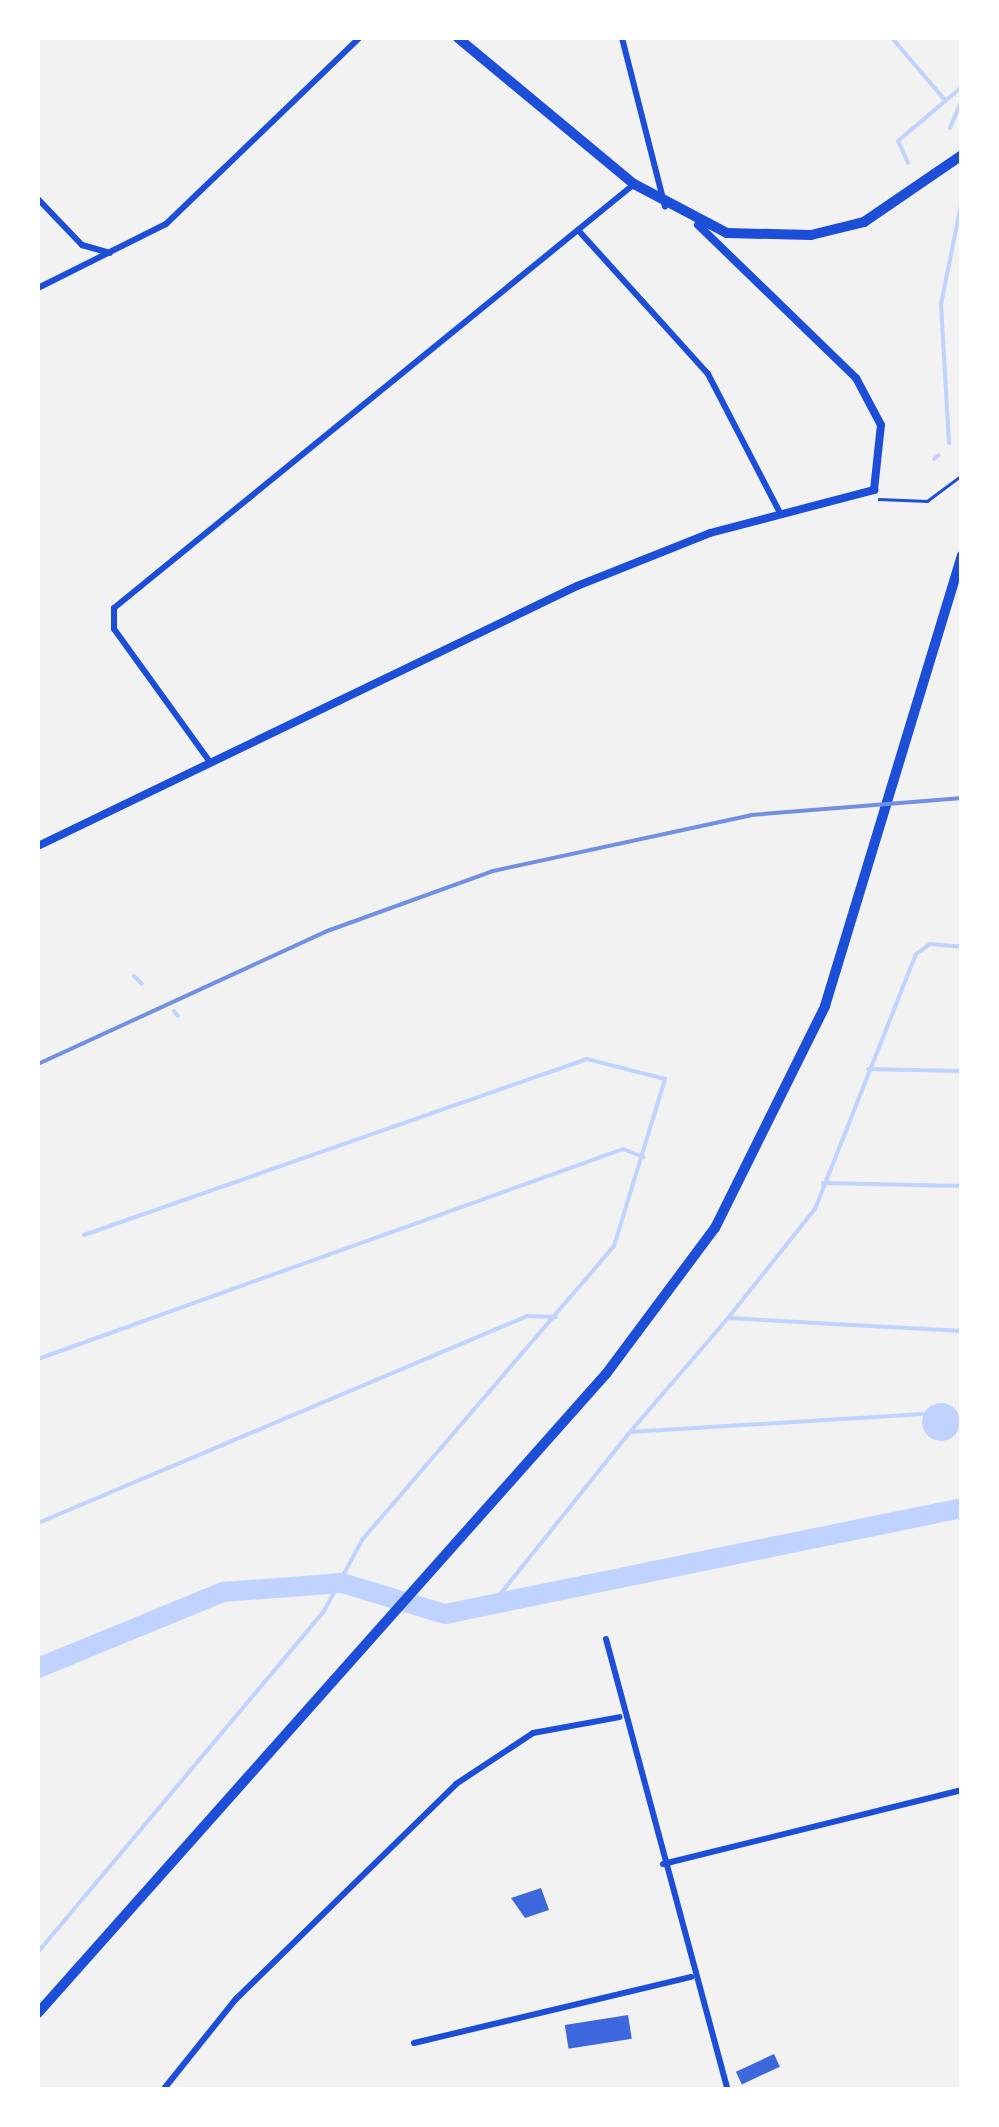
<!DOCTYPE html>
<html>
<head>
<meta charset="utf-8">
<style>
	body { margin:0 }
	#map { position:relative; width:999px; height:2127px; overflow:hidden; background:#f2f2f2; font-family:"PT Sans Narrow",sans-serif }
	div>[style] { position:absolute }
	.water>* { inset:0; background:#bfd3fe }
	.round { border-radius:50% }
	.stream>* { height:4px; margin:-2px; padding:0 2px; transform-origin:2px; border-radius:2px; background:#bfd3fe }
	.river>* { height:20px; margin:-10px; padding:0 10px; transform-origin:10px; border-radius:10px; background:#bfd3fe }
	.building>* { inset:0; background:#3d67dc; transform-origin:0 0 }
	.path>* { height:2.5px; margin:-1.25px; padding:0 1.25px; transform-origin:1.25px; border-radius:1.25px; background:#1d4ed8 }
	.minor>* { height:6px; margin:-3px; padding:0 3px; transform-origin:3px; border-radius:3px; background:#1d4ed8 }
	.tertiary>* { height:8px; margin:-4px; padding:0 4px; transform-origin:4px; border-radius:4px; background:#1d4ed8 }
	.primary>* { height:10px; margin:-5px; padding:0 5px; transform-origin:5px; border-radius:5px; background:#1d4ed8 }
	.rail>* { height:4px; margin:-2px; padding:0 2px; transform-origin:2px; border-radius:2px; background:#7290e2 }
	span { translate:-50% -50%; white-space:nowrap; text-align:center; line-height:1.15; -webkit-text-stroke:9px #fff; paint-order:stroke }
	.frame { position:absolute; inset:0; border:40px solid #fff; pointer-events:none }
</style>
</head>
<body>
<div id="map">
	<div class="water">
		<i class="round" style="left:922px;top:1403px;width:38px;height:38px"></i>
	</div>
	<div class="stream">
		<i style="left:892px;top:38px;width:82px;rotate:49.5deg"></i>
		<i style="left:950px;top:128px;width:30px;rotate:-67deg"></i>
		<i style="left:908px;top:163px;width:24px;rotate:-114deg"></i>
		<i style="left:898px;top:141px;width:84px;rotate:-40.2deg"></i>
		<i style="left:949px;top:443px;width:139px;rotate:-93.3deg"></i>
		<i style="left:941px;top:304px;width:106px;rotate:-78.6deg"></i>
		<i style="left:934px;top:459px;width:6px;rotate:-39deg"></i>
		<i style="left:134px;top:976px;width:11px;rotate:45deg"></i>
		<i style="left:174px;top:1011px;width:6px;rotate:51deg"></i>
		<i style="left:868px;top:1069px;width:94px;rotate:1.2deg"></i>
		<i style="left:823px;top:1183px;width:139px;rotate:1.2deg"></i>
		<i style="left:728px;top:1318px;width:139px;rotate:-51.4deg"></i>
		<i style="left:815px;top:1209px;width:274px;rotate:-68.4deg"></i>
		<i style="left:916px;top:954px;width:17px;rotate:-36deg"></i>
		<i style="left:930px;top:944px;width:32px;rotate:5deg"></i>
		<i style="left:38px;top:1359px;width:622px;rotate:-19.75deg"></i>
		<i style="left:623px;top:1149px;width:22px;rotate:22deg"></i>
		<i style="left:630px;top:1432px;width:150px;rotate:-49.3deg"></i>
		<i style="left:728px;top:1318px;width:234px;rotate:3.2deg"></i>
		<i style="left:38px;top:1523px;width:531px;rotate:-22.94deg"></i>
		<i style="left:527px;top:1316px;width:29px;rotate:2deg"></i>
		<i style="left:493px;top:1603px;width:219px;rotate:-51.3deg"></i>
		<i style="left:630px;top:1432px;width:293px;rotate:-3.5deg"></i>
		<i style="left:38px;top:1952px;width:445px;rotate:-50deg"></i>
		<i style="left:324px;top:1611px;width:81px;rotate:-61.8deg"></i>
		<i style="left:362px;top:1540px;width:387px;rotate:-49.4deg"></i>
		<i style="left:614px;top:1246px;width:175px;rotate:-73deg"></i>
		<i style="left:665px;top:1079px;width:81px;rotate:-165.6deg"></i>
		<i style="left:587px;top:1059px;width:533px;rotate:160.72deg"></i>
	</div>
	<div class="river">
		<i style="left:38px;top:1668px;width:200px;rotate:-22.3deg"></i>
		<i style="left:223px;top:1592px;width:119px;rotate:-4.3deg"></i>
		<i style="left:342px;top:1583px;width:108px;rotate:16.8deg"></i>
		<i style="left:445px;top:1614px;width:528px;rotate:-11.59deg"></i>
	</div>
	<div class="building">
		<i style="clip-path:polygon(541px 1888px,549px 1910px,525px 1918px,511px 1898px)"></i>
		<i style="left:628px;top:2015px;width:24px;height:64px;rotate:81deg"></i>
		<i style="left:774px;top:2054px;width:14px;height:42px;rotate:65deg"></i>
	</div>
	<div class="path">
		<i style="left:879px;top:499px;width:48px;rotate:2.4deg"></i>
		<i style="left:927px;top:501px;width:44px;rotate:-36.6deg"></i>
	</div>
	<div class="minor">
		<i style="left:622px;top:38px;width:174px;rotate:75.7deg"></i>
		<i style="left:38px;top:199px;width:64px;rotate:46.3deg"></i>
		<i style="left:82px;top:245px;width:29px;rotate:16deg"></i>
		<i style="left:578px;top:230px;width:194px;rotate:47.9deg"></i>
		<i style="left:708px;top:374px;width:154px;rotate:62.6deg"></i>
		<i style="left:38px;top:288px;width:143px;rotate:-26.6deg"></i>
		<i style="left:166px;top:224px;width:268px;rotate:-43.9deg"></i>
		<i style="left:210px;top:762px;width:164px;rotate:-125.8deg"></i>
		<i style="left:114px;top:629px;width:21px;rotate:-90deg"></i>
		<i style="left:114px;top:608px;width:670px;rotate:-39.18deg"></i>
		<i style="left:606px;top:1639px;width:467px;rotate:74.9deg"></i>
		<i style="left:663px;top:1864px;width:308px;rotate:-13.9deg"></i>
		<i style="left:414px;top:2043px;width:285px;rotate:-13.4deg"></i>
		<i style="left:163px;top:2090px;width:117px;rotate:-51.3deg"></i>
		<i style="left:236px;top:1999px;width:308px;rotate:-44.3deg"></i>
		<i style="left:456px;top:1784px;width:92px;rotate:-33.5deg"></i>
		<i style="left:533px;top:1733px;width:88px;rotate:-10.4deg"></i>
	</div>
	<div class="tertiary">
		<i style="left:38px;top:846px;width:598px;rotate:-25.75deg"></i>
		<i style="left:577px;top:586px;width:143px;rotate:-21.7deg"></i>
		<i style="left:710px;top:533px;width:170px;rotate:-14.7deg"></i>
		<i style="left:874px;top:490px;width:65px;rotate:-83.9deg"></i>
		<i style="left:881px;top:425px;width:53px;rotate:-118deg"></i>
		<i style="left:856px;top:378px;width:220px;rotate:-135.9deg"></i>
	</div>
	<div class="primary">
		<i style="left:458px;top:38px;width:229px;rotate:39.7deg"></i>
		<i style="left:634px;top:184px;width:105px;rotate:27.8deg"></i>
		<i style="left:727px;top:233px;width:84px;rotate:1.4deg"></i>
		<i style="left:811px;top:235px;width:55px;rotate:-13.8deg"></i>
		<i style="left:864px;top:222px;width:119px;rotate:-34.4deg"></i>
		<i style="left:38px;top:2013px;width:855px;rotate:-48.37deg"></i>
		<i style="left:606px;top:1374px;width:182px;rotate:-53.3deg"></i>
		<i style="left:715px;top:1228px;width:248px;rotate:-63.6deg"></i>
		<i style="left:825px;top:1006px;width:471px;rotate:-73.1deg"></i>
	</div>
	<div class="rail">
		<i style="left:38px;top:1064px;width:321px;rotate:-24.7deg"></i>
		<i style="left:330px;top:930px;width:173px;rotate:-19.9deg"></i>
		<i style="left:493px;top:871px;width:264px;rotate:-12.2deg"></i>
		<i style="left:751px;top:815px;width:212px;rotate:-4.6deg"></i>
	</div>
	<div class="frame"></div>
</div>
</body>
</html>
